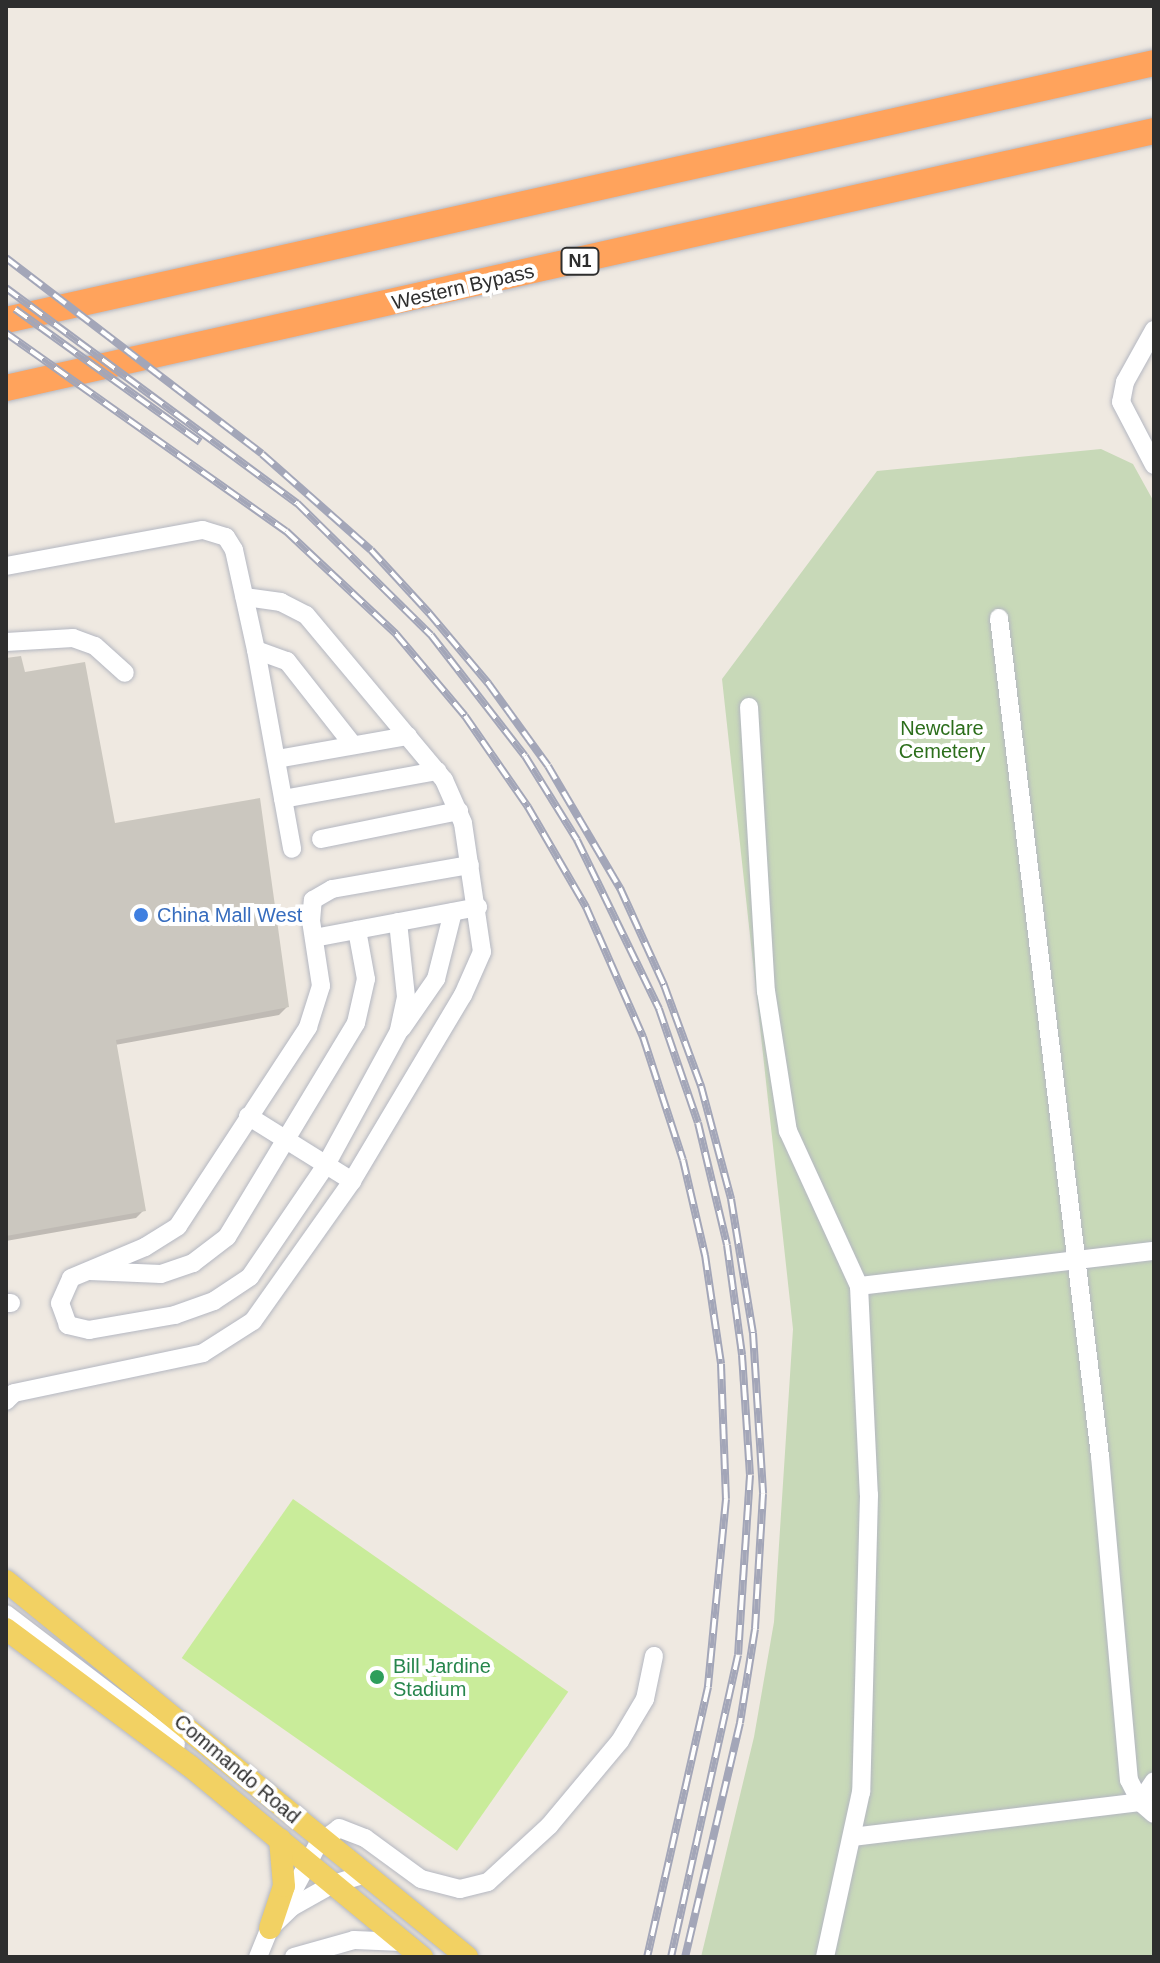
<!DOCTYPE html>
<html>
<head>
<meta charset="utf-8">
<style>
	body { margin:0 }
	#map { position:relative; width:1160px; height:1963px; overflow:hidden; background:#efe9e1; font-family:Helvetica,sans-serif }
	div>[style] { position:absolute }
	.cemetery>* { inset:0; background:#c8d9b8 }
	.pitch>* { inset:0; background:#c9ec9a; transform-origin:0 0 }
	.shadow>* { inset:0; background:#0003 }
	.building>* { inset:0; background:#cbc7bf }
	.roads { filter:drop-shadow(0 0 2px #b4b7c1) drop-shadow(0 0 2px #b4b7c1) }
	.minor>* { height:18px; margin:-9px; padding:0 9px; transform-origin:9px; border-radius:9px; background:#fff }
	.major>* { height:22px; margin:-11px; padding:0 11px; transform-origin:11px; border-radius:11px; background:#f2d163 }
	.highway>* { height:26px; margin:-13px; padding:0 13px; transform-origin:13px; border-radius:13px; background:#ffa35c }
	.rail>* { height:8px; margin-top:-4px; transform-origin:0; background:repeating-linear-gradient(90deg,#fff 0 15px,#a3a6b8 0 30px); box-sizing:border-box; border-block:2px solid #a3a6b8 }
	.dots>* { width:22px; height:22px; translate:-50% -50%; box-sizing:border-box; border:4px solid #fff; border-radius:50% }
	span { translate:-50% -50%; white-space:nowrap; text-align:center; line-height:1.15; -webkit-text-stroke:8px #fff; paint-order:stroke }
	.shield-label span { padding:2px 6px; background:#fff; border:2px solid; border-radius:6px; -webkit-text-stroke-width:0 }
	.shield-label { font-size:18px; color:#2e2e2e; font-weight:700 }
	.street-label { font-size:20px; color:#2e2e2e }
	.park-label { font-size:20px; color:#2c6e1b }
	.shop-label { font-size:20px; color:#366cbe }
	.left { translate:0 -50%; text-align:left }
	.leisure-label { font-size:20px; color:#27864d }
	.frame { position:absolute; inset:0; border:8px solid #2e2e2e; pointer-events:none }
</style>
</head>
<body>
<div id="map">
	<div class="cemetery">
		<i style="clip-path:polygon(1101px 449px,1133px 464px,1154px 502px,1154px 1957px,701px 1957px,754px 1737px,774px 1622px,793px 1329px,722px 679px,877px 471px)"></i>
	</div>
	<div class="pitch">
		<i style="left:293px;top:1499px;width:336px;height:194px;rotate:35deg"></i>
	</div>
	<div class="shadow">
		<i style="clip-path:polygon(6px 660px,24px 675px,113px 825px,287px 1007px,279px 1015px,115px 1045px,144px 1210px,136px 1218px,6px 1241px)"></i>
	</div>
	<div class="building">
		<i style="clip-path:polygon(21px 656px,25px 672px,85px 662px,115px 823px,260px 798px,289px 1007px,116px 1040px,146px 1211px,6px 1236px,6px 658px)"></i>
	</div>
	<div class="roads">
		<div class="minor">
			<i style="left:1154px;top:330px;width:60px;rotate:119.1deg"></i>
			<i style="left:1125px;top:382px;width:20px;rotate:101deg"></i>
			<i style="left:1121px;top:402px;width:71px;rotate:62.4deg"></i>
			<i style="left:6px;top:566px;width:200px;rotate:-10.4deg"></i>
			<i style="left:203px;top:530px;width:24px;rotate:17deg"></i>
			<i style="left:226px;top:537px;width:15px;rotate:58deg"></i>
			<i style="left:234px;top:550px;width:102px;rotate:77.6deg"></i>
			<i style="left:256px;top:650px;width:202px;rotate:79.7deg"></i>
			<i style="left:999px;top:618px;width:844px;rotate:83.13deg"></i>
			<i style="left:1100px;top:1456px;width:325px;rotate:84.9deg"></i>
			<i style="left:1129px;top:1780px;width:25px;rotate:63deg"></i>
			<i style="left:1140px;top:1802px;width:18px;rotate:41deg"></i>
			<i style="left:6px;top:642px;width:67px;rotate:-3.4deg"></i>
			<i style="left:73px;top:638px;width:23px;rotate:20deg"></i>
			<i style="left:95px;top:646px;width:40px;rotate:42deg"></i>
			<i style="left:256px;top:650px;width:33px;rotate:20deg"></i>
			<i style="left:287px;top:661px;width:107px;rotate:51.8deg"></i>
			<i style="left:749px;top:707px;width:285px;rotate:86.6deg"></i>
			<i style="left:766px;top:991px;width:142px;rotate:81.1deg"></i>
			<i style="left:788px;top:1131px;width:170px;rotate:65.4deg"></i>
			<i style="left:859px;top:1286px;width:209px;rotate:87.3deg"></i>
			<i style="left:869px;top:1495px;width:297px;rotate:91.5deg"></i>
			<i style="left:861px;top:1792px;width:169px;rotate:102.3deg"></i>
			<i style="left:277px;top:759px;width:133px;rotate:-10deg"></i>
			<i style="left:283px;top:799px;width:157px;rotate:-10.3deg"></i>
			<i style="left:321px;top:839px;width:141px;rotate:-11.5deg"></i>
			<i style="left:398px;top:922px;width:75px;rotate:83.9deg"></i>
			<i style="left:406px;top:997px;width:35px;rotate:102deg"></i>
			<i style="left:399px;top:1031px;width:153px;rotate:118.6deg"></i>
			<i style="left:326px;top:1165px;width:135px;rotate:124.2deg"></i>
			<i style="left:250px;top:1277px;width:43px;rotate:146.3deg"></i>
			<i style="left:214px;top:1301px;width:41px;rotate:160.3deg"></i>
			<i style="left:175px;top:1315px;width:87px;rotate:170.1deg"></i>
			<i style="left:89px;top:1330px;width:22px;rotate:-167deg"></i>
			<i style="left:68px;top:1325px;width:23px;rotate:-110deg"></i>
			<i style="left:60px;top:1303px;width:27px;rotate:-66deg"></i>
			<i style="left:71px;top:1278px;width:80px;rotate:-22.7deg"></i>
			<i style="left:145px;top:1247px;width:39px;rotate:-32deg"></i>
			<i style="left:178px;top:1226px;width:238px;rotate:-56.8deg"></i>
			<i style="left:308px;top:1027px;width:43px;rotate:-72.4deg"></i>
			<i style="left:321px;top:986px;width:66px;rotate:-98.7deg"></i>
			<i style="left:311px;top:921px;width:21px;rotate:-85deg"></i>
			<i style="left:313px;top:900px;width:22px;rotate:-30deg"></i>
			<i style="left:332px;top:889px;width:140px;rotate:-9.9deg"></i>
			<i style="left:314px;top:938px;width:167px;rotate:-10.7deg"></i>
			<i style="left:402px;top:1028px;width:60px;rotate:-55.2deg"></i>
			<i style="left:436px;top:979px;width:69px;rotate:-75.8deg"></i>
			<i style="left:248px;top:1116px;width:123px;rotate:32deg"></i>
			<i style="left:90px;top:1271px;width:71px;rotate:2.4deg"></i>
			<i style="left:161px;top:1274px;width:34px;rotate:-19deg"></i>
			<i style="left:193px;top:1263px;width:43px;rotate:-37.4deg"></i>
			<i style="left:227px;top:1237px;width:250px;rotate:-58.9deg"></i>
			<i style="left:356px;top:1023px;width:45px;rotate:-77.2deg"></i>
			<i style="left:366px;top:979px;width:50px;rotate:-100.4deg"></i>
			<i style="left:859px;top:1286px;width:297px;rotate:-6.8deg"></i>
			<i style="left:6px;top:1303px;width:5px"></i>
			<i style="left:6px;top:1401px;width:11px;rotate:-45deg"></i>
			<i style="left:14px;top:1393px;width:193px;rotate:-11.9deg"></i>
			<i style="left:203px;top:1353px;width:59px;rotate:-32.6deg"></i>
			<i style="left:253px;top:1321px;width:171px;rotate:-54.7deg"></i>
			<i style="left:352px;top:1181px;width:217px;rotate:-59.2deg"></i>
			<i style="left:463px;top:995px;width:47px;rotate:-66.2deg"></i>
			<i style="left:482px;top:952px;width:130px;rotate:-98.4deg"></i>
			<i style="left:463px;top:823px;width:47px;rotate:-113.8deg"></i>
			<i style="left:444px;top:780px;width:215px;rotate:-129.9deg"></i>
			<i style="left:306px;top:615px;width:28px;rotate:-153deg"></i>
			<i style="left:281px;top:602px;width:37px;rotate:-172deg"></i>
			<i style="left:6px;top:1614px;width:214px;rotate:37.4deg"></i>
			<i style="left:852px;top:1837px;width:290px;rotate:-6.9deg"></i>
			<i style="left:1140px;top:1802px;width:25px;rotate:-56deg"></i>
			<i style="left:284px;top:1908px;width:72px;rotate:-62deg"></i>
			<i style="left:318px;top:1844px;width:26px;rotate:-37deg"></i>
			<i style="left:339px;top:1828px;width:28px;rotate:21deg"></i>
			<i style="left:365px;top:1838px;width:69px;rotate:36.2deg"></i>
			<i style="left:421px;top:1879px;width:40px;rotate:14.4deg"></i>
			<i style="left:460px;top:1889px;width:29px;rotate:-14deg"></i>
			<i style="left:488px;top:1882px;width:83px;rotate:-42.6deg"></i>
			<i style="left:549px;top:1826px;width:111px;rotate:-50.1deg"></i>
			<i style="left:620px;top:1741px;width:49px;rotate:-59.2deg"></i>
			<i style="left:645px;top:1699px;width:44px;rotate:-78.2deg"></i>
			<i style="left:258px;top:1957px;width:31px;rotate:-68deg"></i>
			<i style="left:270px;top:1928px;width:30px;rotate:-44deg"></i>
			<i style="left:292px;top:1907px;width:47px;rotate:-29.3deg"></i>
			<i style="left:333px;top:1884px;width:34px;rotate:-17deg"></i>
			<i style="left:294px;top:1957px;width:62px;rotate:-15.8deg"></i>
			<i style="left:354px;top:1940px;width:49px;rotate:2.3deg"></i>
		</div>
		<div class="major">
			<i style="left:6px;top:1581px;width:595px;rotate:39.2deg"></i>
			<i style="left:6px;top:1629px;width:229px;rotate:36.7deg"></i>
			<i style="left:190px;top:1766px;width:301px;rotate:39.5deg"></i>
			<i style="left:270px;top:1928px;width:44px;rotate:-71.6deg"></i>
			<i style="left:284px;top:1886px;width:47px;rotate:-94.9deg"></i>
		</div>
		<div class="highway">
			<i style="left:6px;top:320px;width:1176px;rotate:-12.62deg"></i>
			<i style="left:6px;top:388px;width:1176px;rotate:-12.62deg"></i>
		</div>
	</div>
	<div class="rail">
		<i style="left:6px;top:258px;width:322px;rotate:37.4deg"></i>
		<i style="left:262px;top:454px;width:145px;rotate:41.4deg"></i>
		<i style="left:371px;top:550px;width:86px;rotate:47.4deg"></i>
		<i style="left:429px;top:613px;width:92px;rotate:49.9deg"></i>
		<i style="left:488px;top:683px;width:102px;rotate:54.1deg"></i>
		<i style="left:548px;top:766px;width:142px;rotate:59.5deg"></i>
		<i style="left:620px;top:888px;width:107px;rotate:65.6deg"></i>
		<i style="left:664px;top:985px;width:108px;rotate:69.9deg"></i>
		<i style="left:701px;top:1086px;width:117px;rotate:75.1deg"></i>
		<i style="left:731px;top:1199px;width:136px;rotate:80.7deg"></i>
		<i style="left:753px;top:1333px;width:161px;rotate:86.4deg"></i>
		<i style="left:763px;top:1494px;width:135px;rotate:93.4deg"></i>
		<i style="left:755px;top:1629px;width:95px;rotate:99.1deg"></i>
		<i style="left:740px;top:1723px;width:240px;rotate:103.2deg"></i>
		<i style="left:6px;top:288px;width:362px;rotate:36.5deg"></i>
		<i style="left:297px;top:503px;width:188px;rotate:44.6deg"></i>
		<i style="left:431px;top:635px;width:153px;rotate:52.2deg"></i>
		<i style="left:525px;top:756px;width:99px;rotate:58.2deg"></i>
		<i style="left:577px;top:840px;width:188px;rotate:64.1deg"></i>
		<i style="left:659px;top:1009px;width:120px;rotate:71.1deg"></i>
		<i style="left:698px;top:1123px;width:125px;rotate:76.6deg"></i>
		<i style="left:727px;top:1245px;width:111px;rotate:82.2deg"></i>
		<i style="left:742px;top:1355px;width:120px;rotate:86.2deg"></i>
		<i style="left:750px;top:1475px;width:180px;rotate:93.8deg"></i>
		<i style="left:738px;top:1655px;width:309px;rotate:102.5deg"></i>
		<i style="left:15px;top:309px;width:228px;rotate:35.7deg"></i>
		<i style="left:6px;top:333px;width:343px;rotate:35.3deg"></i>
		<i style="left:286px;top:531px;width:151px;rotate:43.1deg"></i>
		<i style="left:396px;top:634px;width:107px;rotate:49.9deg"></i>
		<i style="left:465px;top:716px;width:111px;rotate:55.3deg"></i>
		<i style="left:528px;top:807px;width:116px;rotate:59.9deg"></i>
		<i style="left:586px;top:907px;width:142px;rotate:66.3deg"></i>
		<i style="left:643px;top:1037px;width:129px;rotate:72deg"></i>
		<i style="left:683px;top:1160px;width:98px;rotate:77deg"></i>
		<i style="left:705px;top:1255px;width:110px;rotate:81.6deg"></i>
		<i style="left:721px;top:1364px;width:135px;rotate:87.9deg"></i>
		<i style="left:726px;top:1499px;width:189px;rotate:95.5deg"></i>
		<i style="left:708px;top:1687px;width:277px;rotate:102.7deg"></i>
	</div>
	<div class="dots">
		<i style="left:141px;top:915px;background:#3f7fe0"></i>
		<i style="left:377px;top:1677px;background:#2e9e5b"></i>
	</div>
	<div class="shield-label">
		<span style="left:580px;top:261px">N1</span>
	</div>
	<div class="street-label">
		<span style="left:463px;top:287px;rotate:-13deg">Western Bypass</span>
		<span style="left:237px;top:1769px;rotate:40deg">Commando Road</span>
	</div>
	<div class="park-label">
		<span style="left:942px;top:740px">Newclare<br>Cemetery</span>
	</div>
	<div class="shop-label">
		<span class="left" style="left:157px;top:915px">China Mall West</span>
	</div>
	<div class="leisure-label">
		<span class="left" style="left:393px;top:1678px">Bill Jardine<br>Stadium</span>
	</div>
	<div class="frame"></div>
</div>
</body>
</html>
